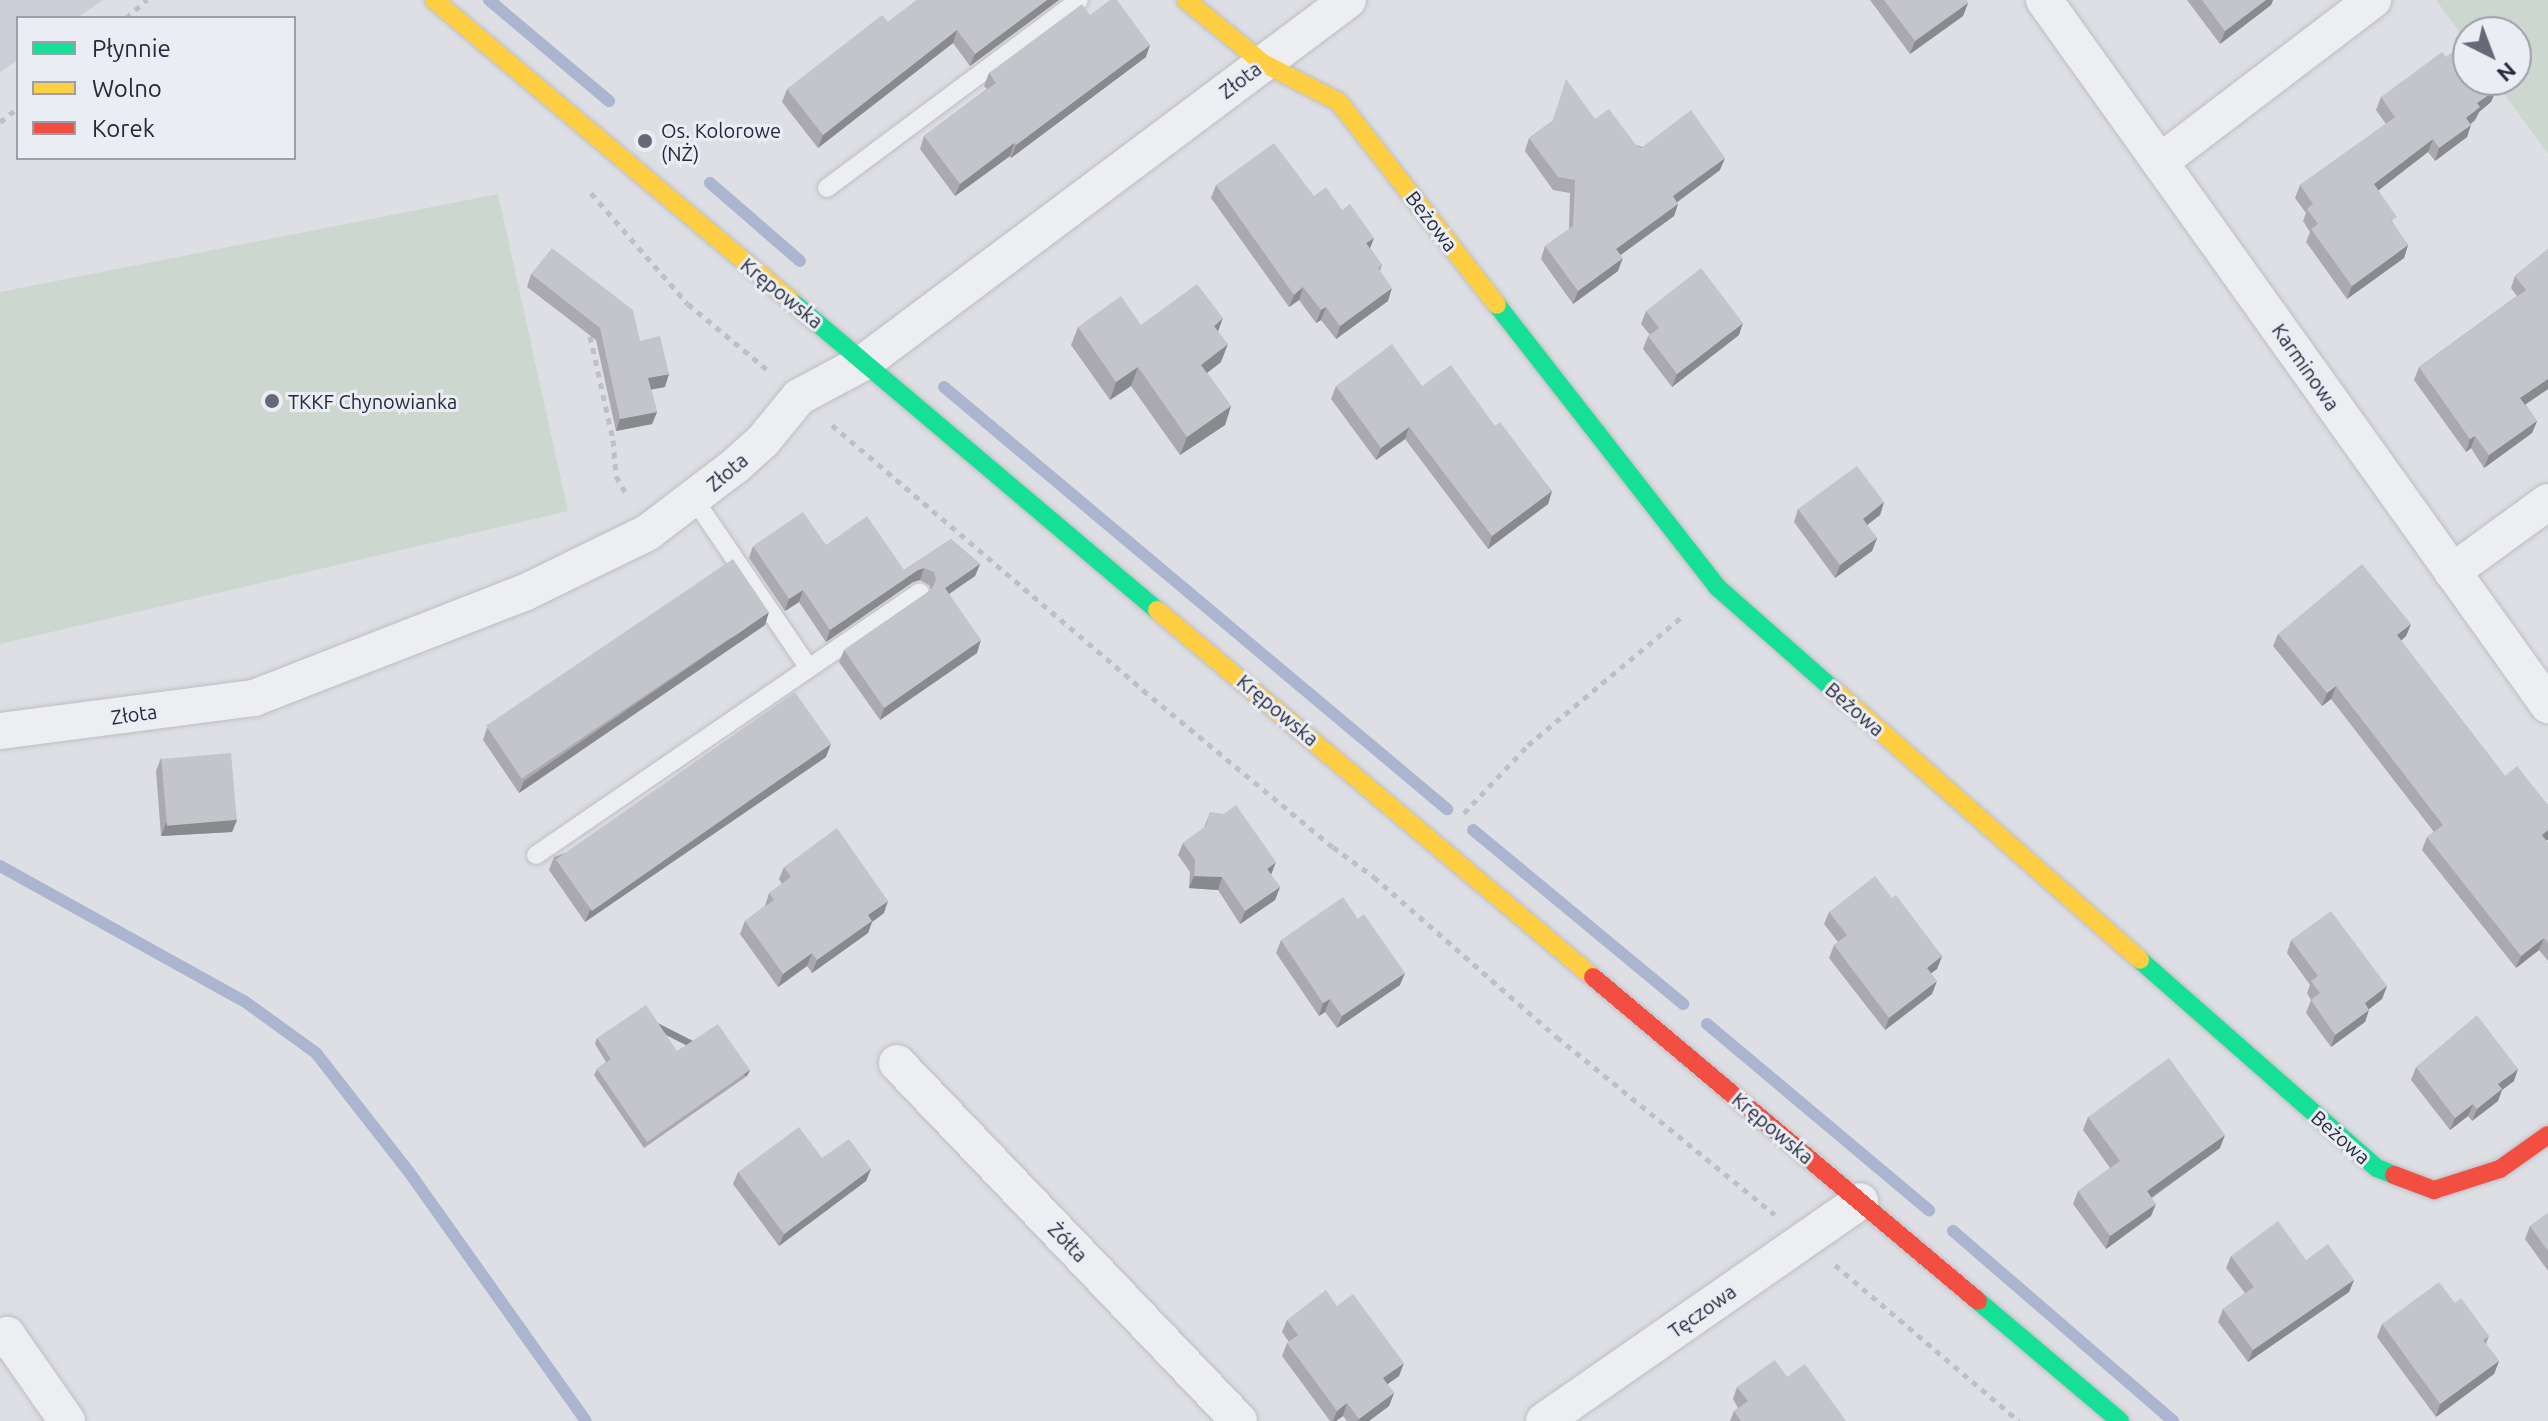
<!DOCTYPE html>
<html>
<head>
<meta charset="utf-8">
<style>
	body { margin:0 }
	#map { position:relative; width:2548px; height:1421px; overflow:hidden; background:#dedfe4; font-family:Ubuntu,sans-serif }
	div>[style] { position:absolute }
	.built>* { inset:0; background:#ccced7 }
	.green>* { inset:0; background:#ccd7cf }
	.stream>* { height:12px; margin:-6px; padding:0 6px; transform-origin:6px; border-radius:6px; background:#acb5d0 }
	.path>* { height:5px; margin-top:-2.5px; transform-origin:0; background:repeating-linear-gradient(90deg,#bfc0c5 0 6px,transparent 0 12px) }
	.roads { filter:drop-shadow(0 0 2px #bdbdc2) drop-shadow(0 0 2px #bdbdc2) }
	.lane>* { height:18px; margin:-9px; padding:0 9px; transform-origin:9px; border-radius:9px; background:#edeef1 }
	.street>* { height:36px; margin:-18px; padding:0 18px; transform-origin:18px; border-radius:18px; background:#edeef1 }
	.fast>* { height:18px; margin:-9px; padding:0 9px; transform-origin:9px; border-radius:9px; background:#16e098 }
	.slow>* { height:18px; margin:-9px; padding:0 9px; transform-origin:9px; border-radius:9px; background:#ffcf43 }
	.jam>* { height:18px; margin:-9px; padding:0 9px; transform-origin:9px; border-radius:9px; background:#f24e42 }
	.wall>* { inset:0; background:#a9a9af }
	.shaded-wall>* { inset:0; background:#898a8e; transform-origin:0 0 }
	.building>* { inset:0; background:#c4c5cb; transform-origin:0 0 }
	.dots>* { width:22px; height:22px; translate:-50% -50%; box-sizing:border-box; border:4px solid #ebedf4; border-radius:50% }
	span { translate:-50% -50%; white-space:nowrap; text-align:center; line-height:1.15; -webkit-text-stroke:6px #ebedf4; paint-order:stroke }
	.street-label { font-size:20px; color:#26293c }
	.poi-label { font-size:20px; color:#26293c }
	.left { translate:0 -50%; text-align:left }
	.legend { position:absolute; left:16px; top:16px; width:280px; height:144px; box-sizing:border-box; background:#ebedf4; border:2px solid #9c9faa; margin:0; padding:10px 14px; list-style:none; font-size:24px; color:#26293c }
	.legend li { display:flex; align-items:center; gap:16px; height:40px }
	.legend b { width:40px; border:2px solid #9c9faa }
	.north { position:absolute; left:2452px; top:16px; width:80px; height:80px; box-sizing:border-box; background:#ebedf4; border:2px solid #9c9faa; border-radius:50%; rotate:138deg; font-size:22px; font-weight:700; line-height:32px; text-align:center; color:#26293c }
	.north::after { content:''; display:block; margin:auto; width:28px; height:36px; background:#666977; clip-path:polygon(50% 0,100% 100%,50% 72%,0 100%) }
</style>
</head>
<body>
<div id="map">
	<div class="built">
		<i style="clip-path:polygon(0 0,103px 0,77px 18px,18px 18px,18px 60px,0 72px)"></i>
	</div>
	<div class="green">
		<i style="clip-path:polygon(2436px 0,2548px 0,2548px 154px,2494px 80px,2516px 80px,2516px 32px,2468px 32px,2468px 44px)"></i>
		<i style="clip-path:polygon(498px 194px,568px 511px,0 644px,0 292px)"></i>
	</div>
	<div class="stream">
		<i style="left:489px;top:0;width:157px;rotate:40.1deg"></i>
		<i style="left:710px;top:183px;width:119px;rotate:40.9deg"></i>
		<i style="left:944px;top:387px;width:657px;rotate:40deg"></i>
		<i style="left:1473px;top:830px;width:273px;rotate:39.6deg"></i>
		<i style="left:0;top:866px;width:279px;rotate:29deg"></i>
		<i style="left:244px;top:1001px;width:89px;rotate:35.8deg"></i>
		<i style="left:316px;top:1053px;width:151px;rotate:52deg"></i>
		<i style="left:409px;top:1172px;width:305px;rotate:54.6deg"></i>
		<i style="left:1707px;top:1024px;width:290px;rotate:40deg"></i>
		<i style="left:1953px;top:1231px;width:291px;rotate:40.8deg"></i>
	</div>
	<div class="path">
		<i style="left:126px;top:18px;width:28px;rotate:-41deg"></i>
		<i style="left:0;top:122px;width:23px;rotate:-38deg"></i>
		<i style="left:591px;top:193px;width:147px;rotate:48.9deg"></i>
		<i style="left:688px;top:304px;width:107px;rotate:39.7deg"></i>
		<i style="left:590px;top:336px;width:107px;rotate:77.5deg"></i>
		<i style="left:613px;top:440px;width:36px;rotate:85deg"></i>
		<i style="left:616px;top:476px;width:24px;rotate:60deg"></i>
		<i style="left:832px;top:425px;width:409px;rotate:40.4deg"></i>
		<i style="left:1143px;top:690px;width:246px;rotate:39.6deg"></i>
		<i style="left:1333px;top:847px;width:51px;rotate:36.2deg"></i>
		<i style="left:1374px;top:877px;width:243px;rotate:41.2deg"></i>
		<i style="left:1557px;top:1037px;width:281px;rotate:39.2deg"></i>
		<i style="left:1464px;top:813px;width:93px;rotate:-46.7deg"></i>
		<i style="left:1528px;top:745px;width:204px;rotate:-39.8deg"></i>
		<i style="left:1835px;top:1265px;width:241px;rotate:40.3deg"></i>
	</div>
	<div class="roads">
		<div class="lane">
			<i style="left:827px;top:188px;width:314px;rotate:-36.7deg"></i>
			<i style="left:694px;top:499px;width:203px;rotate:55.8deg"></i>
			<i style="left:536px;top:855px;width:465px;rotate:-34.4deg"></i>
		</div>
		<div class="street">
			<i style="left:2044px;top:0;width:867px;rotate:54.44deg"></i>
			<i style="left:2160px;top:162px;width:268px;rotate:-37.3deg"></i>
			<i style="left:2452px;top:572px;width:119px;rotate:-36.1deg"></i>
			<i style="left:0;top:731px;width:256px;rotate:-7.4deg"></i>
			<i style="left:254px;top:698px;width:290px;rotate:-21.3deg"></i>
			<i style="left:524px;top:593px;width:137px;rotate:-26deg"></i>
			<i style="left:647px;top:533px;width:111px;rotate:-37.3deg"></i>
			<i style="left:735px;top:466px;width:36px;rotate:-42deg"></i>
			<i style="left:762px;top:442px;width:58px;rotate:-50.6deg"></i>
			<i style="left:799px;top:397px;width:76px;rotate:-28.2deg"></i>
			<i style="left:866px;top:361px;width:602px;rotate:-36.83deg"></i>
			<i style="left:897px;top:1063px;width:495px;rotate:46.3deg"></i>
			<i style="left:0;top:1340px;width:9px;rotate:-36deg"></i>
			<i style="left:7px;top:1335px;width:105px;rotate:55.1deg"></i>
			<i style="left:1544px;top:1421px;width:385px;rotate:-34.8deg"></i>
		</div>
		<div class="fast">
			<i style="left:790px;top:300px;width:480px;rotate:40.2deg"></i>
			<i style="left:1497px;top:305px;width:358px;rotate:52deg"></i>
			<i style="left:1717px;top:587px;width:156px;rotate:41.4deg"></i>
			<i style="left:2140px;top:960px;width:315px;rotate:41.3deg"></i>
			<i style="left:2377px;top:1168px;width:18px;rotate:22deg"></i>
			<i style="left:1978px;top:1301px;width:186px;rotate:40.2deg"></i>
		</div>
		<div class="slow">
			<i style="left:434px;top:0;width:466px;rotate:40.1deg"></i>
			<i style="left:1186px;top:0;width:99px;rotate:39.3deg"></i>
			<i style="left:1263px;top:63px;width:85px;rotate:27.2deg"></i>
			<i style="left:1339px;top:102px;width:257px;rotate:52.1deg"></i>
			<i style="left:1157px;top:610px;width:570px;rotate:40.09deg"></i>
			<i style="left:1834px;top:690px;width:408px;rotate:41.4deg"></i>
		</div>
		<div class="jam">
			<i style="left:1593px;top:977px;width:503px;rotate:40.08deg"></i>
			<i style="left:2394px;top:1175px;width:43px;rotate:20.6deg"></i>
			<i style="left:2434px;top:1190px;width:69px;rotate:-17.7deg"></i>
			<i style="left:2500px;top:1169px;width:59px;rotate:-35.3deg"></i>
		</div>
	</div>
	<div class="wall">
		<i style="clip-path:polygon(917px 0,1059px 0,970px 66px,953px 43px,818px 148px,782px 102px,787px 89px,888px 22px)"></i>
		<i style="clip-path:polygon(1870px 0,1966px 0,1968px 3px,1963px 16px,1910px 54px)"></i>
		<i style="clip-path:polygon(2187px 0,2273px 0,2271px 5px,2220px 44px)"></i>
		<i style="clip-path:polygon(1090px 15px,1146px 57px,1011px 158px,1010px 156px,955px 196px,920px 149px,924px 136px,987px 89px,984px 86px,989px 73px)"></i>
		<i style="clip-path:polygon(2446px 57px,2496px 90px,2491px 102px,2479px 112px,2475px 120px,2471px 124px,2467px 137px,2435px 161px,2428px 152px,2378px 190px,2394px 225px,2408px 245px,2404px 258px,2347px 299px,2306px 242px,2310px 232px,2303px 221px,2306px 213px,2295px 198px,2300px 185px,2386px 124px,2376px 110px,2381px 97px)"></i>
		<i style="clip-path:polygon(1595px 119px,1636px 145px,1720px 170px,1677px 202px,1678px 204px,1674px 216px,1620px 255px,1618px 271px,1573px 304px,1541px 259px,1545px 246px,1569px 229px,1570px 193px,1553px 190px,1525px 151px,1529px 138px,1551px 122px)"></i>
		<i style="clip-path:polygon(1216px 185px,1314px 196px,1370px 248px,1382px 265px,1380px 271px,1388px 301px,1336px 339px,1321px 320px,1316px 323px,1299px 300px,1289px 307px,1211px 198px)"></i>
		<i style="clip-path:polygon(2548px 249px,2548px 389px,2525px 404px,2537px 421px,2532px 433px,2484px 468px,2471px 448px,2466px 452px,2414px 380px,2419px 367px,2517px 296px,2511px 288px,2515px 276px)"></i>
		<i style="clip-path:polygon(531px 274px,640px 341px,665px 387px,651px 389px,657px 412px,652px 424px,616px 431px,596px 340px,527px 287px)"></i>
		<i style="clip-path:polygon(1646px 311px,1739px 335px,1672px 387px,1643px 349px,1648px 336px,1650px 335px,1641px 324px)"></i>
		<i style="clip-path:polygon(1141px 325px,1218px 332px,1221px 362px,1207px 373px,1231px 406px,1225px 425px,1180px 455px,1131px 386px,1110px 400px,1071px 345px,1078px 327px)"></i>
		<i style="clip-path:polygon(1336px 386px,1422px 386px,1495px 426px,1552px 491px,1548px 504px,1488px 549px,1405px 439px,1376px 460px,1331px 399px)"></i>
		<i style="clip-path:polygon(1884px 502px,1880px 515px,1867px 525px,1877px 538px,1872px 551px,1835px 578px,1794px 522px,1798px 509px)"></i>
		<i style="clip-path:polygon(951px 539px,980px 564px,975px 576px,949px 594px,977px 653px,880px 720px,839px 662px,844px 650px,931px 590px,929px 585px,920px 580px,913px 582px,826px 642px,799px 602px,785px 611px,749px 558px,753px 546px,826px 545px,904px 570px)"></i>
		<i style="clip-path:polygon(2411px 624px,2406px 636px,2401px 641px,2505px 776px,2548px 805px,2548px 839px,2546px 841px,2548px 843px,2548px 961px,2539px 950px,2516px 968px,2422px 850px,2427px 837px,2434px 832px,2331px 699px,2322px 706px,2273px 646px,2278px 634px)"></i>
		<i style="clip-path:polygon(765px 625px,519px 793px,483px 740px,487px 728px)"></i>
		<i style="clip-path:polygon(826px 757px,585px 922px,549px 870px,554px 857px)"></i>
		<i style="clip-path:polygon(161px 758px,237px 820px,232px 832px,161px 836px,156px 771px)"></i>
		<i style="clip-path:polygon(1210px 812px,1271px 875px,1280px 887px,1275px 900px,1240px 924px,1218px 890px,1189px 888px,1190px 872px,1178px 855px,1183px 843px,1204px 828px)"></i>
		<i style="clip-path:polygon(784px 867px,884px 913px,872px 922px,868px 933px,812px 973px,807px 966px,778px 987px,740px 934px,745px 921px,765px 906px,769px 893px,782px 884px,779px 879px)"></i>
		<i style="clip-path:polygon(1892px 898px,1942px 956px,1937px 969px,1931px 973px,1932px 994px,1885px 1030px,1829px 958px,1834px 945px,1838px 942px,1824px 924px,1829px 912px)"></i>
		<i style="clip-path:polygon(1281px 940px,1400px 985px,1337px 1028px,1325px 1012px,1319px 1016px,1276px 953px)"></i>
		<i style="clip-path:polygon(2291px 940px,2387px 986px,2382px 999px,2369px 1009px,2365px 1022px,2331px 1047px,2306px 1013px,2311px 1000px,2307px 993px,2310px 985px,2287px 953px)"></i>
		<i style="clip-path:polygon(597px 1038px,677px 1051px,750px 1070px,747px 1076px,644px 1148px,594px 1075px,597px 1069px,606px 1062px,595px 1044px)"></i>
		<i style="clip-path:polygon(2416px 1067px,2514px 1081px,2502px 1090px,2498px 1101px,2472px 1121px,2468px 1116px,2450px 1130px,2411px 1080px)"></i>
		<i style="clip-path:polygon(2088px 1117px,2220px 1148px,2152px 1198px,2151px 1216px,2106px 1249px,2073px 1204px,2078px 1191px,2110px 1168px,2083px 1130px)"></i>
		<i style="clip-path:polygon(822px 1158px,871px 1169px,866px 1181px,779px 1246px,733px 1184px,738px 1172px)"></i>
		<i style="clip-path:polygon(2548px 1213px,2548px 1271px,2525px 1239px,2530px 1226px)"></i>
		<i style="clip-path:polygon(2231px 1256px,2306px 1260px,2354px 1280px,2349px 1292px,2248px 1362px,2218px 1322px,2223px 1309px,2245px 1293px,2226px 1268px)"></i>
		<i style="clip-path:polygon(2455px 1303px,2489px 1336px,2486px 1344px,2499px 1361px,2494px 1374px,2436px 1417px,2377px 1337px,2382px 1324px)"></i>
		<i style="clip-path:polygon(1337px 1306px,1399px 1376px,1387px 1384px,1394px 1393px,1389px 1406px,1369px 1421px,1347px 1421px,1343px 1416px,1336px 1421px,1330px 1421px,1282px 1356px,1287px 1343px,1289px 1342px,1282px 1332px,1287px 1320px)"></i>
		<i style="clip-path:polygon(1787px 1377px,1846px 1421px,1730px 1421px,1734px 1411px,1738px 1408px,1733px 1399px,1737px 1387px)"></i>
	</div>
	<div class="shaded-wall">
		<i style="clip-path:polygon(1047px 0,1059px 0,970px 66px,975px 54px)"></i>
		<i style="clip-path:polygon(2266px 0,2273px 0,2271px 5px,2220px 44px,2225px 31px)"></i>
		<i style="clip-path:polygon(1968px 3px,1963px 16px,1910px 54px,1915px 41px)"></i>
		<i style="clip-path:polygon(957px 30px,953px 43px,818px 148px,823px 135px)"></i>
		<i style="clip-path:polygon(1150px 45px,1146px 57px,1011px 158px,1016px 145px)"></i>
		<i style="clip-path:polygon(2496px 90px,2491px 102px,2479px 112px,2475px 120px,2462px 131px,2466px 118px,2477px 103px)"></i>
		<i style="clip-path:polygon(2471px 125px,2467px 137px,2435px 161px,2439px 148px)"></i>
		<i style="clip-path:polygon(2433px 139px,2428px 152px,2370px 197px,2374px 184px)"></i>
		<i style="clip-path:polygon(1014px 143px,1010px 156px,955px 196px,960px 184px)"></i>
		<i style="clip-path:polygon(1725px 158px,1720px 170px,1668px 209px,1673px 196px)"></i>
		<i style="clip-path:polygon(1678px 204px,1674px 216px,1611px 262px,1616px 249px)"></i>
		<i style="clip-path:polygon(1374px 238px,1369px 251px,1366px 243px)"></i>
		<i style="clip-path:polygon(2408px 245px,2404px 258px,2347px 299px,2352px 286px)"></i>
		<i style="clip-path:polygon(1623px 258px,1618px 271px,1573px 304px,1578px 291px)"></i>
		<i style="clip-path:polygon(1303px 287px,1299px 300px,1289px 307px,1294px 295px)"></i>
		<i style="clip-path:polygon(1392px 288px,1388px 301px,1336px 339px,1340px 326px)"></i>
		<i style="clip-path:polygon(1326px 307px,1321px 320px,1316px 323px,1321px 310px)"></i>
		<i style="clip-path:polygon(1223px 318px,1216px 337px,1214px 326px)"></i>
		<i style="clip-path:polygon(1743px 323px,1739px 335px,1672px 387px,1677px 374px)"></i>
		<i style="clip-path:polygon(1228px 344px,1221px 362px,1194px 383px,1201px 365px)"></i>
		<i style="clip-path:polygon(1138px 367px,1131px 386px,1110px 400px,1116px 382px)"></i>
		<i style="clip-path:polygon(669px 374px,665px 387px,644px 391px,648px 378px)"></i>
		<i style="clip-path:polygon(2548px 379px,2548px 389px,2516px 411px,2520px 398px)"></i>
		<i style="clip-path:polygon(1231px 406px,1225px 425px,1180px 455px,1187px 437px)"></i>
		<i style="clip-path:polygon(657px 412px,652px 424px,616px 431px,620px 419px)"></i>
		<i style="clip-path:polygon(2537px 421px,2532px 433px,2484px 468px,2489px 455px)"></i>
		<i style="clip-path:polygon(1409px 427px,1405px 439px,1376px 460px,1381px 448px)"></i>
		<i style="clip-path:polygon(2475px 436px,2471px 448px,2466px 452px,2470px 439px)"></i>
		<i style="clip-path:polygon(1552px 491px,1548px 504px,1488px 549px,1492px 536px)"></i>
		<i style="clip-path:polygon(1884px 502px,1880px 515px,1858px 532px,1863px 519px)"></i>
		<i style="clip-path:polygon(1877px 538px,1872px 551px,1835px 578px,1840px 565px)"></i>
		<i style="clip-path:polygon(980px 564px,975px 576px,940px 600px,945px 588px)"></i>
		<i style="clip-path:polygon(924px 568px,920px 580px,913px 582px,826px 642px,830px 630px,918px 570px)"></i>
		<i style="clip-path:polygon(803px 590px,799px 602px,785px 611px,789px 599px)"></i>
		<i style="clip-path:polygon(769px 612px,765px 625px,519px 793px,524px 781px)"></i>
		<i style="clip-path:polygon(2411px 624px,2406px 636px,2392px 648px,2397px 635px)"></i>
		<i style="clip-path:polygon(981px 640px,977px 653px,880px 720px,884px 708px)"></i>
		<i style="clip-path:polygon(2336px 686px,2331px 699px,2322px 706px,2327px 693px)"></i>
		<i style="clip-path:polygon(831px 744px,826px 757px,585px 922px,590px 910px)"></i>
		<i style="clip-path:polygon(237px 820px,232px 832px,161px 836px,166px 823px)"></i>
		<i style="clip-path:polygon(2548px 830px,2548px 839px,2537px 848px,2542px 835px)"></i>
		<i style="clip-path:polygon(1276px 862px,1271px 875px,1267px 869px)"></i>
		<i style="clip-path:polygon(1194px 876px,1222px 877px,1218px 890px,1189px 888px)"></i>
		<i style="clip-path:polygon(1280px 887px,1275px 900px,1240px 924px,1245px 911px)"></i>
		<i style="clip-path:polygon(888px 901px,884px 913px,872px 922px,868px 933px,812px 973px,817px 960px,868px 915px)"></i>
		<i style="clip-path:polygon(2544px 938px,2539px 950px,2516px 968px,2521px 956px)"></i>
		<i style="clip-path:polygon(812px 953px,807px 966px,778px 987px,783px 974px)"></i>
		<i style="clip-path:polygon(1942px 956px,1937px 969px,1922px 980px,1927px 968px)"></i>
		<i style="clip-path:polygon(1405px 973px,1400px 985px,1337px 1028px,1342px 1016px)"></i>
		<i style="clip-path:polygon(1937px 981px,1932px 994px,1885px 1030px,1889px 1018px)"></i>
		<i style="clip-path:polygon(2387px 986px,2382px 999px,2360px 1016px,2365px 1003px)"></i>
		<i style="clip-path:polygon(1330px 999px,1325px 1012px,1319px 1016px,1323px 1003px)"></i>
		<i style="clip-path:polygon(2369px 1010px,2365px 1022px,2331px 1047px,2335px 1035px)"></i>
		<i style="clip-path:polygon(2518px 1069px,2514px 1081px,2502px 1090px,2498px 1101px,2472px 1121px,2477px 1109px,2498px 1084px)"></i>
		<i style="left:750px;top:1070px;width:7px;height:126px;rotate:117deg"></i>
		<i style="clip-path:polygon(2473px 1104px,2468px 1116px,2450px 1130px,2455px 1118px)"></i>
		<i style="clip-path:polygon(2225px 1135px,2220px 1148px,2142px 1204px,2147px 1191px)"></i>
		<i style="clip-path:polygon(871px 1169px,866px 1181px,779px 1246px,784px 1234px)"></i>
		<i style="clip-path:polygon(2156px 1204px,2151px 1216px,2106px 1249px,2110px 1236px)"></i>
		<i style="clip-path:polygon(2354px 1280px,2349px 1292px,2248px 1362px,2253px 1350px)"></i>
		<i style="clip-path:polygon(2499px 1361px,2494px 1374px,2436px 1417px,2440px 1404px)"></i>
		<i style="clip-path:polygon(1404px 1363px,1399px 1376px,1378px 1391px,1383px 1378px)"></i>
		<i style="clip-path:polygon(1394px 1393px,1389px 1406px,1369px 1421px,1358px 1421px,1359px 1419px)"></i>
		<i style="clip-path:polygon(1347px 1403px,1343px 1416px,1336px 1421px,1333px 1421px,1337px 1411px)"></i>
	</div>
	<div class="building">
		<i style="clip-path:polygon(917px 0,1047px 0,975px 54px,957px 30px,823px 135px,787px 89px,882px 15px,888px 22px)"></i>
		<i style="clip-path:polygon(1110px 0,1117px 0,1150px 45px,1016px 145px,1014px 143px,960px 184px,924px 136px,996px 83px,989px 73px,1082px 4px,1090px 15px)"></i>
		<i style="clip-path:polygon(1884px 0,1966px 0,1968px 3px,1915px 41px)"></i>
		<i style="clip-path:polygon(2202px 0,2266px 0,2225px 31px)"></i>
		<i style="clip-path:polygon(2463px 44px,2468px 51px,2468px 80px,2489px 80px,2496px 90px,2477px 103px,2480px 107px,2466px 118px,2471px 125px,2439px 148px,2433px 139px,2374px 184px,2397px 217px,2391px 221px,2408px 245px,2352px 286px,2311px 229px,2318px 224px,2307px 209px,2313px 204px,2300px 185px,2395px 117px,2381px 97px,2442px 52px,2446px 57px)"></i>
		<i style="clip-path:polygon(1566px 79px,1595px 119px,1609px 109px,1636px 145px,1641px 148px,1691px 110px,1725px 158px,1673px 196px,1678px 204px,1616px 249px,1623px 258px,1578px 291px,1545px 246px,1573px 226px,1575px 180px,1558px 177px,1529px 138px,1552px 122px)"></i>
		<i style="clip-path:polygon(1274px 143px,1314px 196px,1326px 187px,1342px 210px,1350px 204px,1374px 238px,1366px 243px,1382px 265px,1378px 268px,1392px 288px,1340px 326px,1326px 307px,1321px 310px,1303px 287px,1294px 295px,1216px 185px)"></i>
		<i style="clip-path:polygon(552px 248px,633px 310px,640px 341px,660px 336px,669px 374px,648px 378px,657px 412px,620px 419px,600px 328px,531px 274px)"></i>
		<i style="clip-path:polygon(2548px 249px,2548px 379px,2520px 398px,2537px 421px,2489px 455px,2475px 436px,2470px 439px,2419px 367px,2526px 290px,2515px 276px)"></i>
		<i style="clip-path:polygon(1701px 268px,1743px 323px,1677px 374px,1648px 336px,1659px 328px,1646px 311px)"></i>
		<i style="clip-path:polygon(1197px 284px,1223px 318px,1214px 326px,1228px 344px,1201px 365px,1231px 406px,1187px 437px,1138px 367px,1116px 382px,1078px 327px,1121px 296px,1141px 325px)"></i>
		<i style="clip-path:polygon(1392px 344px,1422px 386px,1451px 365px,1495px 426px,1500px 422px,1552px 491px,1492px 536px,1409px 427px,1381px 448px,1336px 386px)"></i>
		<i style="clip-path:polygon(1857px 466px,1884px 502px,1863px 519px,1877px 538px,1840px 565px,1798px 509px)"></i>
		<i style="clip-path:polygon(803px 512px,826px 545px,867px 516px,904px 570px,951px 539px,980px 564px,945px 588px,981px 640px,884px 708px,844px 650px,931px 590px,936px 580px,934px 572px,924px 568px,918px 570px,830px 630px,803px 590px,789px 599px,753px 546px)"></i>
		<i style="left:733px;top:559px;width:64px;height:298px;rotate:56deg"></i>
		<i style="clip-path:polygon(2362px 564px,2411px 624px,2397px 635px,2505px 776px,2517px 766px,2548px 805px,2548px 830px,2542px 835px,2548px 843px,2548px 943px,2544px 938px,2521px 956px,2427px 837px,2443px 825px,2336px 686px,2327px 693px,2278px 634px)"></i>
		<i style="left:795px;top:692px;width:63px;height:292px;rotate:55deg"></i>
		<i style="left:231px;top:753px;width:67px;height:70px;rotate:85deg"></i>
		<i style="clip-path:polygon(1236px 805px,1276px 862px,1267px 869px,1280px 887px,1245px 911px,1222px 877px,1194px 876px,1195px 860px,1183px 843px,1206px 826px,1210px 812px,1224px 814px)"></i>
		<i style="clip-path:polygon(837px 828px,888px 901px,868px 915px,872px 921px,817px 960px,812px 953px,783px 974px,745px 921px,774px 900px,769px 893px,791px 877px,784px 867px)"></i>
		<i style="clip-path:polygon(1875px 876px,1892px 898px,1896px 895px,1942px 956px,1927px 968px,1937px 981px,1889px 1018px,1834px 945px,1847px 935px,1829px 912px)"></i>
		<i style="clip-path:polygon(1343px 897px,1358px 919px,1364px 914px,1405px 973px,1342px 1016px,1330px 999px,1323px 1003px,1281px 940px)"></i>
		<i style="clip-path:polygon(2331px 911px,2387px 986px,2365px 1003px,2369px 1010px,2335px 1035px,2311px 1000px,2320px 993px,2311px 981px,2318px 976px,2291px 940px)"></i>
		<i style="clip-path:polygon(646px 1005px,677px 1051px,718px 1024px,750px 1070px,647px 1142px,597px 1069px,611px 1059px,597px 1038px)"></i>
		<i style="clip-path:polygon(2477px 1015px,2518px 1069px,2498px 1084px,2502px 1089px,2477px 1109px,2473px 1104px,2455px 1118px,2416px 1067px)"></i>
		<i style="clip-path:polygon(2169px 1058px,2225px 1135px,2147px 1191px,2156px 1204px,2110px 1236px,2078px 1191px,2120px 1161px,2088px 1117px)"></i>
		<i style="clip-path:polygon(799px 1127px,822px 1158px,849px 1139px,871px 1169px,784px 1234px,738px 1172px)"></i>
		<i style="clip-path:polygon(2548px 1213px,2548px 1251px,2530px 1226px)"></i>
		<i style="clip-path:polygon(2278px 1221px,2306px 1260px,2328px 1244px,2354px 1280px,2253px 1350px,2223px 1309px,2254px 1287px,2231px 1256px)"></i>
		<i style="clip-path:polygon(2439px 1282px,2455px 1303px,2461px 1298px,2489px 1336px,2483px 1340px,2499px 1361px,2440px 1404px,2382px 1324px)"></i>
		<i style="clip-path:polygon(1326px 1290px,1337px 1306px,1353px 1294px,1404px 1363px,1383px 1378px,1394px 1393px,1359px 1419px,1347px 1403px,1337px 1411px,1287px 1343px,1298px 1335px,1287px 1320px)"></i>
		<i style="clip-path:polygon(1775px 1360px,1787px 1377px,1805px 1364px,1846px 1421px,1741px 1421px,1734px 1411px,1748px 1401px,1737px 1387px)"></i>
	</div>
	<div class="dots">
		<i style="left:645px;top:141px;background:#666977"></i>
		<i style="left:272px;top:401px;background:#666977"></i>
	</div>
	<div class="street-label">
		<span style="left:1240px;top:80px;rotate:-37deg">Złota</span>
		<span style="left:1432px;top:221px;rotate:52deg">Beżowa</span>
		<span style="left:782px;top:293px;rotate:39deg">Krępowska</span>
		<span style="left:2306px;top:367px;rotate:55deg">Karminowa</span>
		<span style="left:727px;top:472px;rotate:-40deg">Złota</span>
		<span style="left:1855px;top:709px;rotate:41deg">Beżowa</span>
		<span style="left:1278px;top:710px;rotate:40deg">Krępowska</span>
		<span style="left:134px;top:714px;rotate:-8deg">Złota</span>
		<span style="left:1773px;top:1128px;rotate:40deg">Krępowska</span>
		<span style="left:2341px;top:1137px;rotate:41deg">Beżowa</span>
		<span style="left:1068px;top:1242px;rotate:46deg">Żółta</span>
		<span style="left:1702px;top:1311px;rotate:-35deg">Tęczowa</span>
	</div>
	<div class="poi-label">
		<span class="left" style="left:661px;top:142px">Os. Kolorowe<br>(NŻ)</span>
		<span class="left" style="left:288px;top:401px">TKKF Chynowianka</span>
	</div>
	<ul class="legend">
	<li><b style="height:10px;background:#16e098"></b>Płynnie</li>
	<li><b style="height:10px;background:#ffcf43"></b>Wolno</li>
	<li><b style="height:10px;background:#f24e42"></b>Korek</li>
	</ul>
	<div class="north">N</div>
</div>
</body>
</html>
